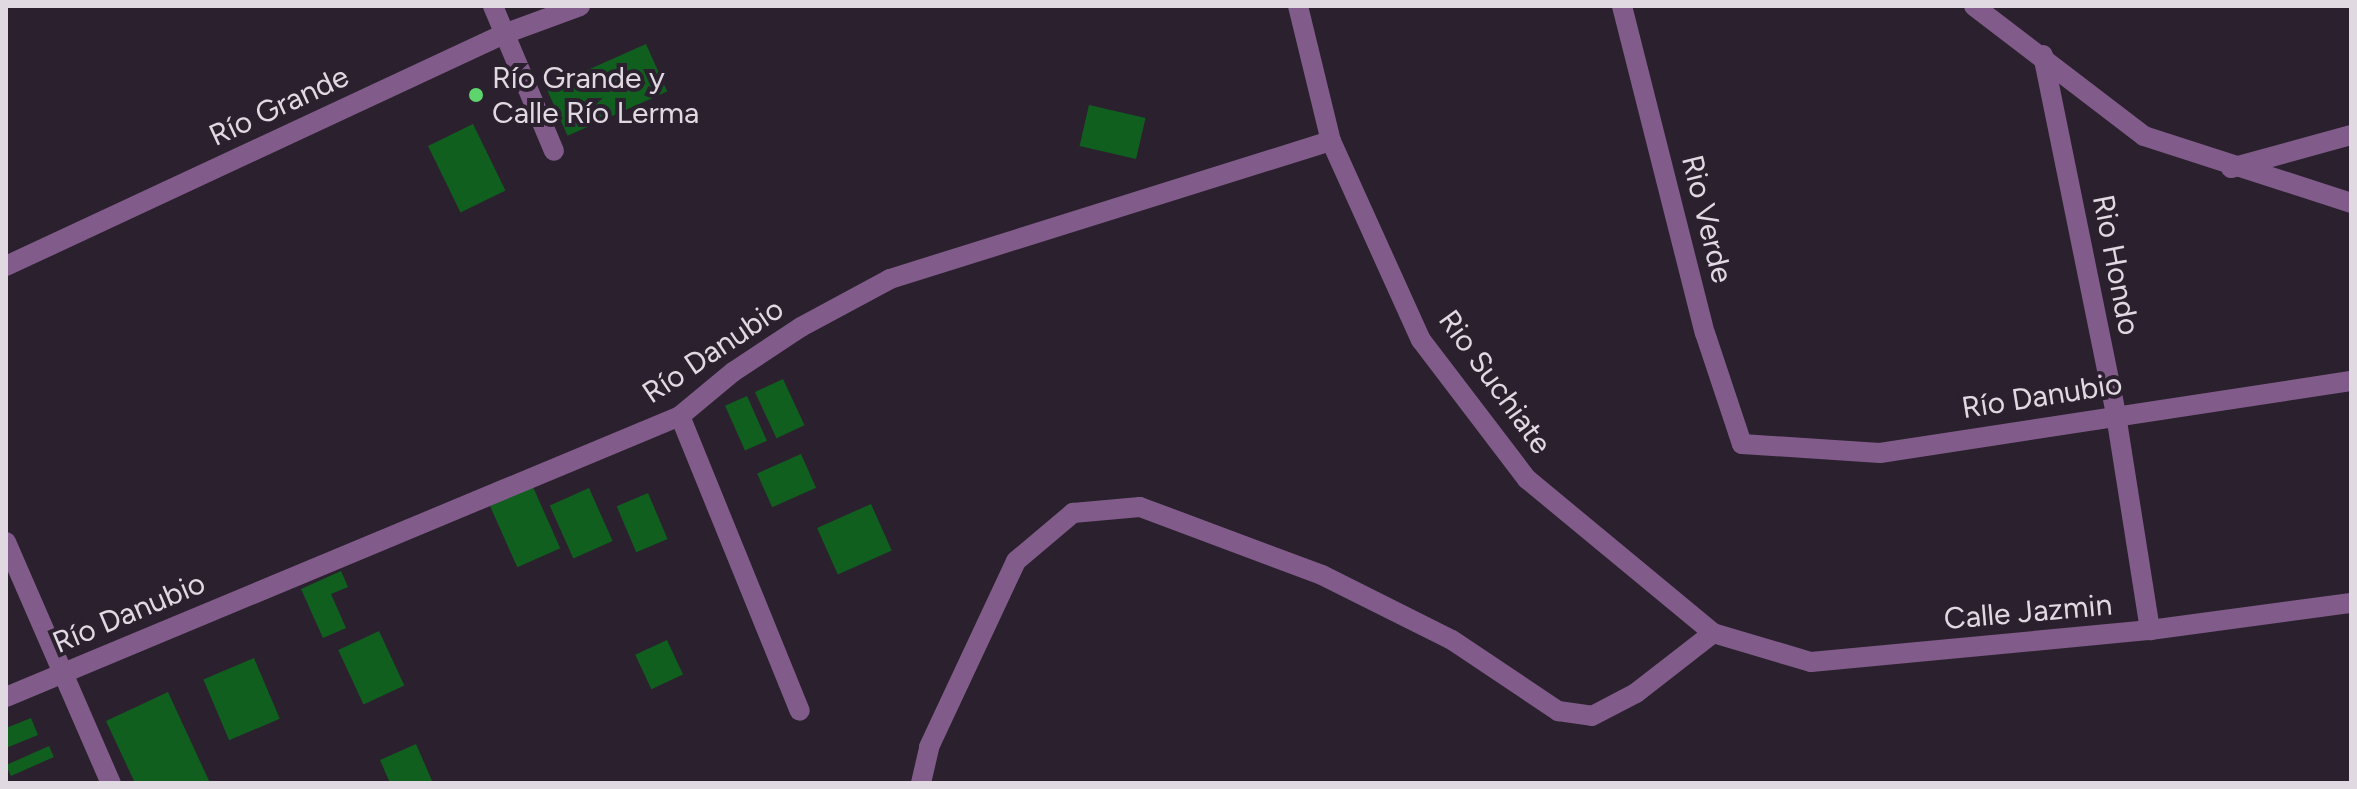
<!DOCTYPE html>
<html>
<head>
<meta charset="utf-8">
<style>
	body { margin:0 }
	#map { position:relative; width:2357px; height:789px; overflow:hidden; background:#2b202e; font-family:Figtree,sans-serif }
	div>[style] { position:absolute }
	.building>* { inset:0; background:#105f1f; transform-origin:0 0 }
	.minor>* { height:20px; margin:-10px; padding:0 10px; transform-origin:10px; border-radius:10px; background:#815c8a }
	.dots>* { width:22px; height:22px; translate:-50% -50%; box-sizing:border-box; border:4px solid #2b202e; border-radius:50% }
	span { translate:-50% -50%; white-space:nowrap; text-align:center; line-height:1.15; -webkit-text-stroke:8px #2b202e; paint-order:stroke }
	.poi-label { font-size:30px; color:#e0d9e2 }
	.left { translate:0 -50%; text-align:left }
	.street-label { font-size:30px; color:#e0d9e2 }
	.frame { position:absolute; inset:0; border:8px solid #e0d9e2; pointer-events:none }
</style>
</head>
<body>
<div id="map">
	<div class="building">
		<i style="left:646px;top:44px;width:52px;height:109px;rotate:66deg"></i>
		<i style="left:1089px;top:105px;width:58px;height:42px;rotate:13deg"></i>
		<i style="left:473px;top:124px;width:74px;height:50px;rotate:64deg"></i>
		<i style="left:783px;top:379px;width:51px;height:31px;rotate:65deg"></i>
		<i style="left:747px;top:396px;width:49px;height:24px;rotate:66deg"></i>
		<i style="left:801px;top:454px;width:37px;height:48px;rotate:66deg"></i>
		<i style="left:533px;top:487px;width:67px;height:47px;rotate:66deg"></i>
		<i style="left:589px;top:488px;width:58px;height:43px;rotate:66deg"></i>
		<i style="left:648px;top:493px;width:50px;height:34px;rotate:67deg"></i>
		<i style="left:871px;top:504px;width:51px;height:59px;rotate:66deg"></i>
		<i style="clip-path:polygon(341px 571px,348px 587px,331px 594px,346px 628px,323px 638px,301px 589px)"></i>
		<i style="left:379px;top:631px;width:60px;height:45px;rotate:65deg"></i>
		<i style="left:667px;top:640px;width:38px;height:35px;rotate:65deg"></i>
		<i style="left:254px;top:658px;width:66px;height:55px;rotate:67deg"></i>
		<i style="clip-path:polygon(168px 692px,210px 783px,135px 783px,106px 721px)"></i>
		<i style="clip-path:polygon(31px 718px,38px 735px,6px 748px,6px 728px)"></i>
		<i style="clip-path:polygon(416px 744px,433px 783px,390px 783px,380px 760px)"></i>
		<i style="left:49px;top:746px;width:12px;height:47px;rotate:66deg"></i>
	</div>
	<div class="minor">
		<i style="left:493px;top:6px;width:157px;rotate:67.2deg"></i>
		<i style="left:1298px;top:6px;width:139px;rotate:76.3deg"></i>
		<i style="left:1331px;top:141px;width:218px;rotate:65.7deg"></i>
		<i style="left:1421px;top:340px;width:175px;rotate:52.7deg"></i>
		<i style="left:1527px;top:479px;width:241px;rotate:39.6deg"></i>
		<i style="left:1713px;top:633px;width:102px;rotate:16.5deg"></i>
		<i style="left:1811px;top:662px;width:341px;rotate:-5.4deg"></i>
		<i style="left:2150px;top:630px;width:203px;rotate:-7.7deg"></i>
		<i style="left:1622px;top:6px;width:337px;rotate:75.8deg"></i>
		<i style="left:1705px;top:333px;width:117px;rotate:71.6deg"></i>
		<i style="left:1742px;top:444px;width:138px;rotate:3.7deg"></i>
		<i style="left:1880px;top:453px;width:476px;rotate:-8.7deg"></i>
		<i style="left:1974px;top:6px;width:214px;rotate:37.4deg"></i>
		<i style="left:2144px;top:136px;width:218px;rotate:17.9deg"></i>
		<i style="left:2043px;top:55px;width:367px;rotate:78.5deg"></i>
		<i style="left:2116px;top:415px;width:218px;rotate:81deg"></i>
		<i style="left:2231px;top:168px;width:124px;rotate:-15.4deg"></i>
		<i style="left:6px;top:266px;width:549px;rotate:-24.98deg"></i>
		<i style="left:504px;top:34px;width:81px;rotate:-20.2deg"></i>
		<i style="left:680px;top:416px;width:318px;rotate:67.9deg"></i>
		<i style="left:6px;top:542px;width:263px;rotate:66.5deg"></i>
		<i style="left:6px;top:697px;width:730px;rotate:-22.63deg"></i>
		<i style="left:680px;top:416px;width:69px;rotate:-39.7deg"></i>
		<i style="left:733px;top:372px;width:82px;rotate:-33.5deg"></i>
		<i style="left:801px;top:327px;width:101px;rotate:-28.3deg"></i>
		<i style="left:890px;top:279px;width:462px;rotate:-17.4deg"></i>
		<i style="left:921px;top:783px;width:37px;rotate:-77deg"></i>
		<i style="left:929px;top:747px;width:205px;rotate:-64.9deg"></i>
		<i style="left:1016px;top:561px;width:75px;rotate:-40.1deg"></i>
		<i style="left:1073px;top:513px;width:67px;rotate:-5.1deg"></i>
		<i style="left:1140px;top:507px;width:194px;rotate:20.5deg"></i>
		<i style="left:1322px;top:575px;width:145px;rotate:26.6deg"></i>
		<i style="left:1452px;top:640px;width:128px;rotate:33.8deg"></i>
		<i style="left:1558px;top:711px;width:34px;rotate:8deg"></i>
		<i style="left:1592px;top:716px;width:50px;rotate:-27.6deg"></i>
		<i style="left:1636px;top:693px;width:98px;rotate:-37.9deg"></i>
	</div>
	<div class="dots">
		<i style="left:476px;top:95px;background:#5ed56c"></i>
	</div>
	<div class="poi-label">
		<span class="left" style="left:492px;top:95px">Río Grande y<br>Calle Río Lerma</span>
	</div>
	<div class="street-label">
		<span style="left:279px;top:106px;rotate:-25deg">Río Grande</span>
		<span style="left:1707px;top:219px;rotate:76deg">Rio Verde</span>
		<span style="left:2116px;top:265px;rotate:79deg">Rio Hondo</span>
		<span style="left:713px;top:351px;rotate:-34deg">Río Danubio</span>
		<span style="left:1495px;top:382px;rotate:54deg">Rio Suchiate</span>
		<span style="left:2042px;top:396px;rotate:-9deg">Río Danubio</span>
		<span style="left:2028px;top:612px;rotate:-5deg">Calle Jazmin</span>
		<span style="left:129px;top:613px;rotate:-23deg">Río Danubio</span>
	</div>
	<div class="frame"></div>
</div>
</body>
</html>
